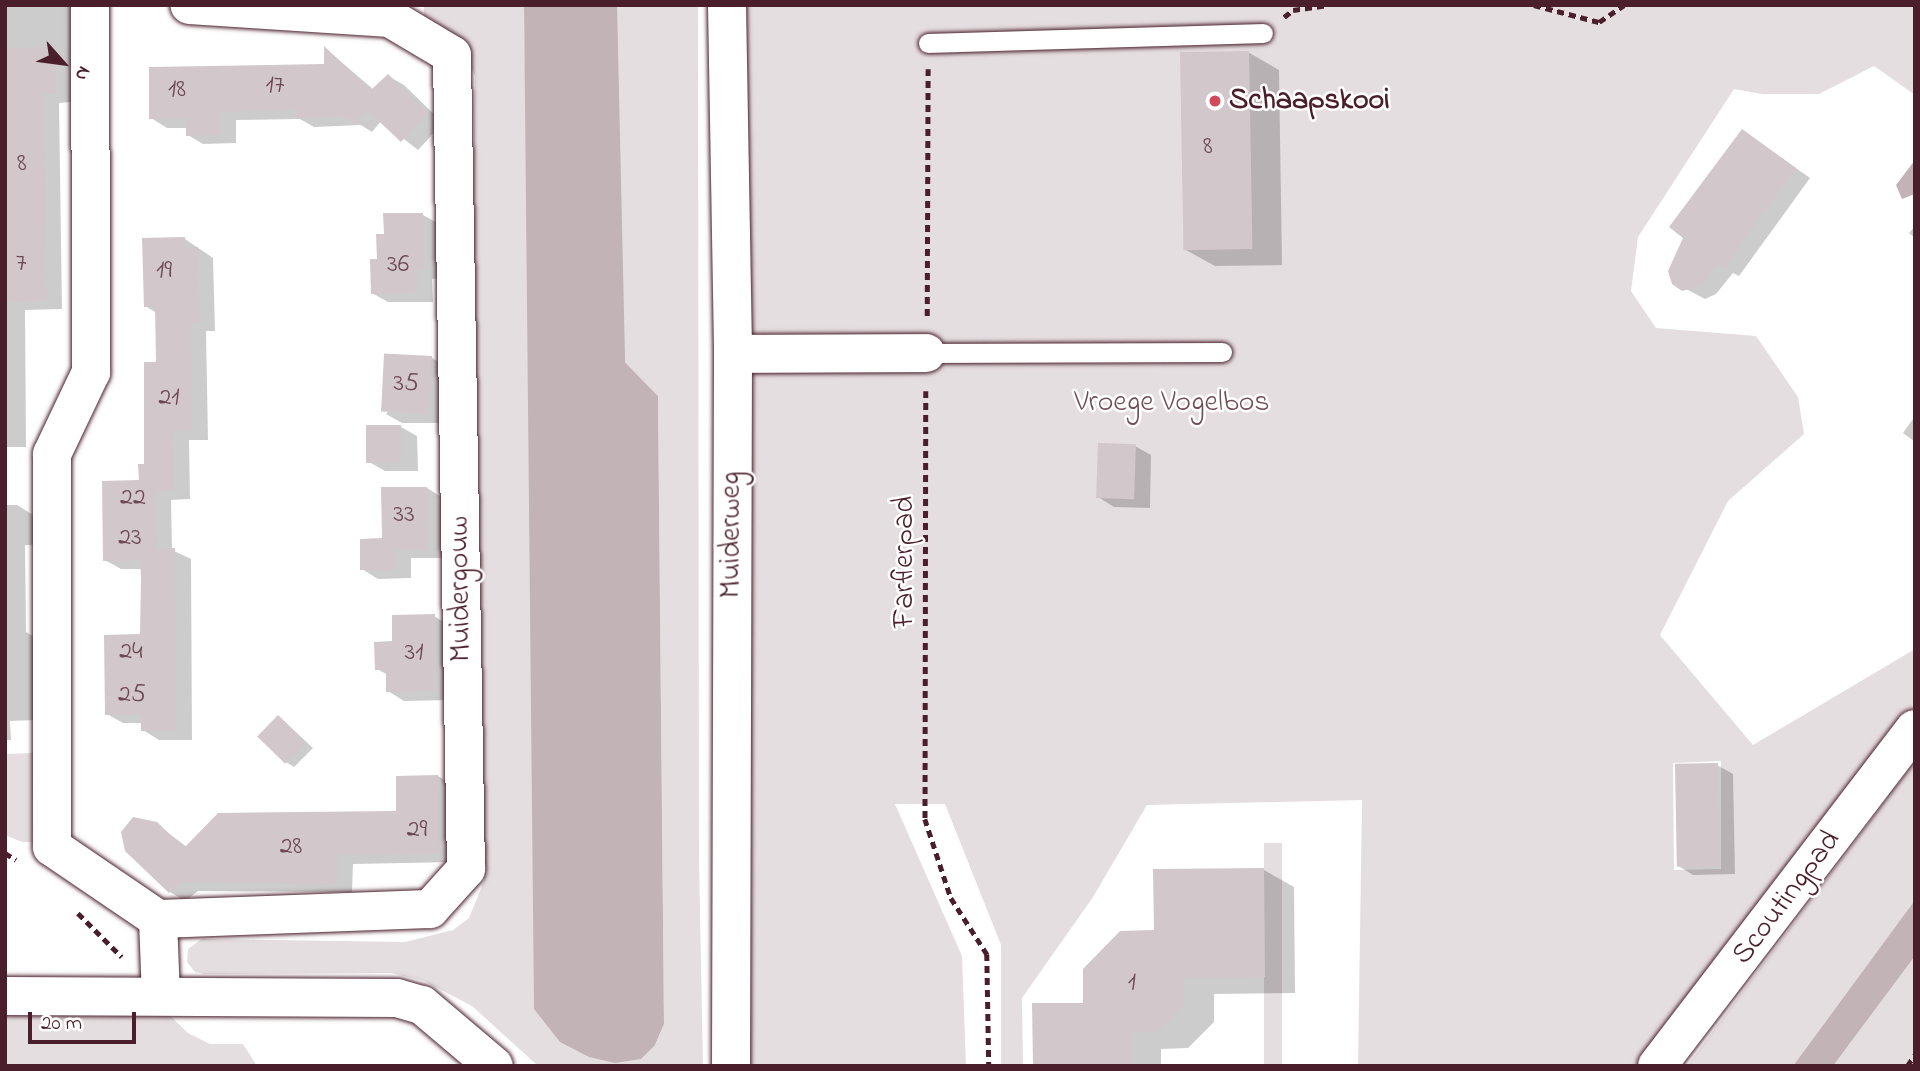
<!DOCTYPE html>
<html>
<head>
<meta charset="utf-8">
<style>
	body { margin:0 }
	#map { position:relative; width:1920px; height:1071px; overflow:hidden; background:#fff; font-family:"Indie Flower",sans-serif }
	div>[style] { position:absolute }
	.green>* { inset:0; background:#e5dee0; transform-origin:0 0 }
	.water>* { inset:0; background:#c1b3b6 }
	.shadow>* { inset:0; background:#0003 }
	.canal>* { height:38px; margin:-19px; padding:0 19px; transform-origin:19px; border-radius:19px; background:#c1b3b6 }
	.building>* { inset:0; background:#d2c7cb; transform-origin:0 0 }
	.path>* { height:4.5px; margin-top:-2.25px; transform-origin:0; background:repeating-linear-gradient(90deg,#4a1f2b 0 7px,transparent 0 12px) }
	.roads { filter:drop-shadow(0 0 2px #4a1f2b) drop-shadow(0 0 2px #4a1f2b) }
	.lane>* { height:19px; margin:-9.5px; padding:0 9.5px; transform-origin:9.5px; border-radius:9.5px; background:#fff }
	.street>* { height:38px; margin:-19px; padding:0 19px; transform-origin:19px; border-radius:19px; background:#fff }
	.dots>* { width:19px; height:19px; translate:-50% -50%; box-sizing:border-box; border:4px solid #fff; border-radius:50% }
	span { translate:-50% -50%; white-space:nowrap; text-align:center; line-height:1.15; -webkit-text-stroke:5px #fff; paint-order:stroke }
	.number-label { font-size:26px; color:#6c4953 }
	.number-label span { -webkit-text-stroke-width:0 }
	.poi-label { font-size:30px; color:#4a1f2b; font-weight:700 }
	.left { translate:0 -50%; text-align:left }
	.park-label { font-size:30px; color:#714f58 }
	.street-label { font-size:30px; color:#4a1f2b }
	.frame { position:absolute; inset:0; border:7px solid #4a1f2b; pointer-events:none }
	.north { position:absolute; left:28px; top:28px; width:70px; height:70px; -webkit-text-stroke:5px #fff; paint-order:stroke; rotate:118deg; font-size:19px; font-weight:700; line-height:28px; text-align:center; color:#4a1f2b }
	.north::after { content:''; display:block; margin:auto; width:24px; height:32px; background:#4a1f2b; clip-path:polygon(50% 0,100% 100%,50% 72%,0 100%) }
	.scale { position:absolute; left:28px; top:1012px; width:108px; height:32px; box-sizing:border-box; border:4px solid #4a1f2b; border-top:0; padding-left:9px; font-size:21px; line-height:24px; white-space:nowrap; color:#4a1f2b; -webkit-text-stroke:5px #fff; paint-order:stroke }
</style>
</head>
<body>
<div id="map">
	<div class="green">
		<i style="clip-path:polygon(424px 5px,524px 5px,529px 359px,655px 1045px,664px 1024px,658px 396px,603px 341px,594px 216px,592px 5px,698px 5px,699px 859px,703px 1066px,538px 1066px,472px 1006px,424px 981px,391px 973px,205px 974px,195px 972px,187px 962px,188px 949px,202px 939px,405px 942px,453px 930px,469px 918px,484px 881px,473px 193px,475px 76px,461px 45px,424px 15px)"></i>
		<i style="clip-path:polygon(evenodd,739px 5px,1915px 5px,1915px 95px,1874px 66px,1819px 94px,1762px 94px,1734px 89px,1638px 237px,1631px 291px,1656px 328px,1756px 336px,1798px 397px,1804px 434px,1728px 501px,1660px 635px,1753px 745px,1915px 649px,1915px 710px,1640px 1066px,1358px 1066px,1362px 800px,1147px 805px,1093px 897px,1022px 998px,1023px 1066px,1001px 1066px,1001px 945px,945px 804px,895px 804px,962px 956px,966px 1066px,743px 1066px,739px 5px,1721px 761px,1721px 869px,1674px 870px,1673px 763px,1721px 761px)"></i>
		<i style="clip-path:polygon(33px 753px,32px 842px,22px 842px,5px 835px,5px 754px)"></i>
		<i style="clip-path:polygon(1915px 761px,1915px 900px,1793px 1066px,1687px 1066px)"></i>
		<i style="left:1264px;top:843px;width:18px;height:223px"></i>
		<i style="clip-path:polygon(1915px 956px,1915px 1066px,1833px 1066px)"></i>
		<i style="clip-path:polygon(5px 1009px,163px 1009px,188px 1033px,210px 1044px,243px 1044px,257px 1066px,5px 1066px)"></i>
	</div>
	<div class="water">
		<i style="clip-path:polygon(524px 5px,592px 5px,594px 216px,603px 340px,658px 396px,664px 1024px,655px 1045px,641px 1059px,615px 1063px,589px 1057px,560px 1042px,534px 1009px)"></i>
		<i style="clip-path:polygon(1915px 160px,1915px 194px,1902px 199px,1896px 185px)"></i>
		<i style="clip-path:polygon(1915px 900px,1915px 956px,1833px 1066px,1793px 1066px)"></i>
	</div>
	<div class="shadow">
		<i style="clip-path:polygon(5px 5px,70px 5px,71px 102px,59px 103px,62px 309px,25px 310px,26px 447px,5px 447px)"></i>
		<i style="clip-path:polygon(326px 49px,374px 90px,388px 76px,404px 85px,443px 123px,418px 150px,381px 121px,372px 132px,361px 125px,314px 127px,300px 119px,236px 120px,236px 143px,203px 144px,188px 135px,188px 128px,167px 128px,151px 118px,326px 66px)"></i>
		<i style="clip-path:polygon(1248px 52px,1279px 70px,1282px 265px,1215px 266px,1184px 249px)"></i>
		<i style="clip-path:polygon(1743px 131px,1810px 178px,1739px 276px,1733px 273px,1716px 294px,1705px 299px,1673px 282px,1671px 265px)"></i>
		<i style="clip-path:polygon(423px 215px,439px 224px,440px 278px,432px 279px,433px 302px,388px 302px,372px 293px,386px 236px)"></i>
		<i style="clip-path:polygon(1915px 226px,1915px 238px,1909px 233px)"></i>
		<i style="clip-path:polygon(185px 239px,213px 258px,215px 331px,206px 331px,208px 440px,189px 440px,190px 499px,171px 500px,172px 550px,191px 559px,192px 740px,159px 740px,143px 730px,143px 723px,123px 723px,107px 714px,142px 636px,142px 569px,121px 569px,105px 560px,146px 465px,158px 364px,157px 313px,145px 306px)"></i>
		<i style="clip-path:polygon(432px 358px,448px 367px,445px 423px,402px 423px,386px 414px)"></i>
		<i style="clip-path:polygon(1915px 416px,1915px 442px,1903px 433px)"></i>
		<i style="clip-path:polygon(401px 427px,417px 436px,418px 471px,385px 471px,369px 462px)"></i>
		<i style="clip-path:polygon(1135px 446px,1151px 455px,1150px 508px,1114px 507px,1098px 497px)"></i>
		<i style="clip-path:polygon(427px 488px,443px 498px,444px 558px,411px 558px,411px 578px,378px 579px,362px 569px)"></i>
		<i style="clip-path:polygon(5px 505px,17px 505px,33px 515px,34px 545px,25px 545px,26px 632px,36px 638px,37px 720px,10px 721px,11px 740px,5px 740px)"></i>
		<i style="clip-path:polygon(434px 616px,450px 626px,451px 700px,404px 701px,388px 691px,388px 675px,377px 669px,394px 643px)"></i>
		<i style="clip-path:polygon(279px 717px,313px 748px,294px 767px,286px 762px)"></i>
		<i style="clip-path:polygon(1717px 765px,1733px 774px,1735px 874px,1693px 875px,1677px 865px)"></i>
		<i style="clip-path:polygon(438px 776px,453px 785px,454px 862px,353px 864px,352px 892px,198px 891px,185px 901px,170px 892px,156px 824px,187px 847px,398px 813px)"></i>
		<i style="clip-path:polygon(1264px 870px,1294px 887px,1295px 993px,1214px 994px,1214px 1022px,1188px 1048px,1161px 1049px,1161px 1066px,1035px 1066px,1085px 1005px,1155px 932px)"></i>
	</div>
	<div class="canal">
		<i style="left:598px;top:5px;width:390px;rotate:88.7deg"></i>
	</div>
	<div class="building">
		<i style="clip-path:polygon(324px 46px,371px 90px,388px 74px,428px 113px,401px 142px,367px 110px,355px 124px,348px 117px,296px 118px,297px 110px,221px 112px,221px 135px,186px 136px,186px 119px,149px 119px,149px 67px,324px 64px)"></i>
		<i style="clip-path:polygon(55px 47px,56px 94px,44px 94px,47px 301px,5px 302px,5px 48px)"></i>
		<i style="left:1249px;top:51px;width:198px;height:69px;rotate:89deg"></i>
		<i style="clip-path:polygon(1742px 129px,1796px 168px,1724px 269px,1718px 265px,1701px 286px,1682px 291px,1672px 284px,1668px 271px,1683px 238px,1669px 227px)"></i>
		<i style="clip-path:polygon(383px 213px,423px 213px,424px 270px,417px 270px,417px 293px,371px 294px,370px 259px,377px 259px,376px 234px,384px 234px)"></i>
		<i style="clip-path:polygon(185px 237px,185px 248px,198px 247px,199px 322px,191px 323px,192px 431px,173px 432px,174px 491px,156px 491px,157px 549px,175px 548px,176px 731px,141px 731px,141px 715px,105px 715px,104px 635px,140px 634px,141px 578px,140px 560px,103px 561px,102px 481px,139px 480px,138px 464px,144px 464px,144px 362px,156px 362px,155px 307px,144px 307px,142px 238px)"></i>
		<i style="left:432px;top:356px;width:58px;height:48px;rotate:93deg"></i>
		<i style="left:366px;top:425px;width:35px;height:38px"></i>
		<i style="left:1098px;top:443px;width:38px;height:55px;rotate:2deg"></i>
		<i style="clip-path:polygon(381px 487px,427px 487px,428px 550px,395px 550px,395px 570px,360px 570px,360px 539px,382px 538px)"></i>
		<i style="clip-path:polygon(435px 614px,435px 691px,386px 692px,386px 670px,375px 670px,374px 642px,392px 641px,392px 615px)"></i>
		<i style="left:278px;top:715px;width:39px;height:30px;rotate:44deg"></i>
		<i style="left:1718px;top:763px;width:103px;height:43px;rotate:89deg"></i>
		<i style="clip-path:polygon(438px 775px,439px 854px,337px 855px,337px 884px,181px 882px,169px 893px,125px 851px,121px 832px,133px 817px,157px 822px,184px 848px,218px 813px,396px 811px,396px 776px)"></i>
		<i style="clip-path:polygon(1264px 868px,1265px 977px,1184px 978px,1184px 1005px,1157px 1032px,1131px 1032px,1131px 1066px,1033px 1066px,1032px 1003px,1083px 1003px,1083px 969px,1120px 931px,1154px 930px,1153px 869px)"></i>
	</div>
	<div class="path">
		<i style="left:1534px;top:5px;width:67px;rotate:14.7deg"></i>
		<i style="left:1599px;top:22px;width:30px;rotate:-34deg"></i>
		<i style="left:1284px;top:17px;width:11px;rotate:-38deg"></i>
		<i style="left:1293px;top:10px;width:36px;rotate:-8deg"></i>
		<i style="left:927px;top:316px;width:247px;rotate:-89.8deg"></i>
		<i style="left:926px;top:391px;width:428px;rotate:90.1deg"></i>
		<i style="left:925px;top:819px;width:83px;rotate:71.8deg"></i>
		<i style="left:951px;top:898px;width:67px;rotate:57.3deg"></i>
		<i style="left:987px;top:954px;width:112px;rotate:89deg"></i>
		<i style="left:5px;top:853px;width:13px;rotate:32deg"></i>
		<i style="left:78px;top:913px;width:62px;rotate:45deg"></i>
		<i style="left:1907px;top:1066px;width:14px;rotate:-54deg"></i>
	</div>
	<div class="roads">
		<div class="lane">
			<i style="left:928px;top:43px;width:335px;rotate:-1.7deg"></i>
			<i style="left:926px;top:353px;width:296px;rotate:-0.2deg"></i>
		</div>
		<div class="street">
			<i style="left:90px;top:5px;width:367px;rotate:89.8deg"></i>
			<i style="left:91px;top:372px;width:91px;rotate:115.4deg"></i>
			<i style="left:52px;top:454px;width:393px;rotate:90deg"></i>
			<i style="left:52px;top:847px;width:128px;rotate:34.2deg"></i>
			<i style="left:727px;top:5px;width:349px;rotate:89deg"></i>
			<i style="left:733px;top:354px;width:712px;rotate:90.16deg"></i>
			<i style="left:733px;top:354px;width:193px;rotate:-0.3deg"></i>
			<i style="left:158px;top:919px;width:272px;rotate:-2.1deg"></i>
			<i style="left:430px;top:909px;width:54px;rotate:-48deg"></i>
			<i style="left:466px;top:869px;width:814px;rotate:-90.99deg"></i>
			<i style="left:452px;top:55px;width:72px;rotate:-149.2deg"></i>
			<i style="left:390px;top:18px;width:201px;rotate:-176.3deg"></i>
			<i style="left:158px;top:919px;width:77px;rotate:87.8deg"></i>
			<i style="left:5px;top:996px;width:392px;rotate:0.3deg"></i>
			<i style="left:397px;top:998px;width:26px;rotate:16deg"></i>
			<i style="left:422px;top:1005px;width:94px;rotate:40.3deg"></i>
			<i style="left:1657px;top:1066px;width:424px;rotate:-52.6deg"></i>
		</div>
	</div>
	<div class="dots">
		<i style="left:1215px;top:101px;background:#d1495b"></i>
	</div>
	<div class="number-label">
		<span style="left:275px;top:87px">17</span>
		<span style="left:177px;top:91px">18</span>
		<span style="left:1208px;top:148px">8</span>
		<span style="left:22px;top:165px">8</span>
		<span style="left:21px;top:265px">7</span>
		<span style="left:398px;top:266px">36</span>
		<span style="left:164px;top:272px">19</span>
		<span style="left:406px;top:385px">35</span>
		<span style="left:169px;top:399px">21</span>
		<span style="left:133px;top:499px">22</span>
		<span style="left:404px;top:516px">33</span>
		<span style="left:130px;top:539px">23</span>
		<span style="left:131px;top:653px">24</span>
		<span style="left:414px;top:654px">31</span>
		<span style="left:132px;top:696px">25</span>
		<span style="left:417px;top:831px">29</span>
		<span style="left:291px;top:848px">28</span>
		<span style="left:1132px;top:984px">1</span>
	</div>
	<div class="poi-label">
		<span class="left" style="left:1229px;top:101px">Schaapskooi</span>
	</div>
	<div class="park-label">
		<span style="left:1172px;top:403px">Vroege Vogelbos</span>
	</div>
	<div class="street-label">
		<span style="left:732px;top:535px;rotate:-90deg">Muiderweg</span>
		<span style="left:905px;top:562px;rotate:-90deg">Farflerpad</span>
		<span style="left:461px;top:589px;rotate:-91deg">Muidergouw</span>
		<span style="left:1787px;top:898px;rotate:-53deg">Scoutingpad</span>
	</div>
	<div class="frame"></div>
	<div class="north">N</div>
	<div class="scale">20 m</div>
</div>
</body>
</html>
